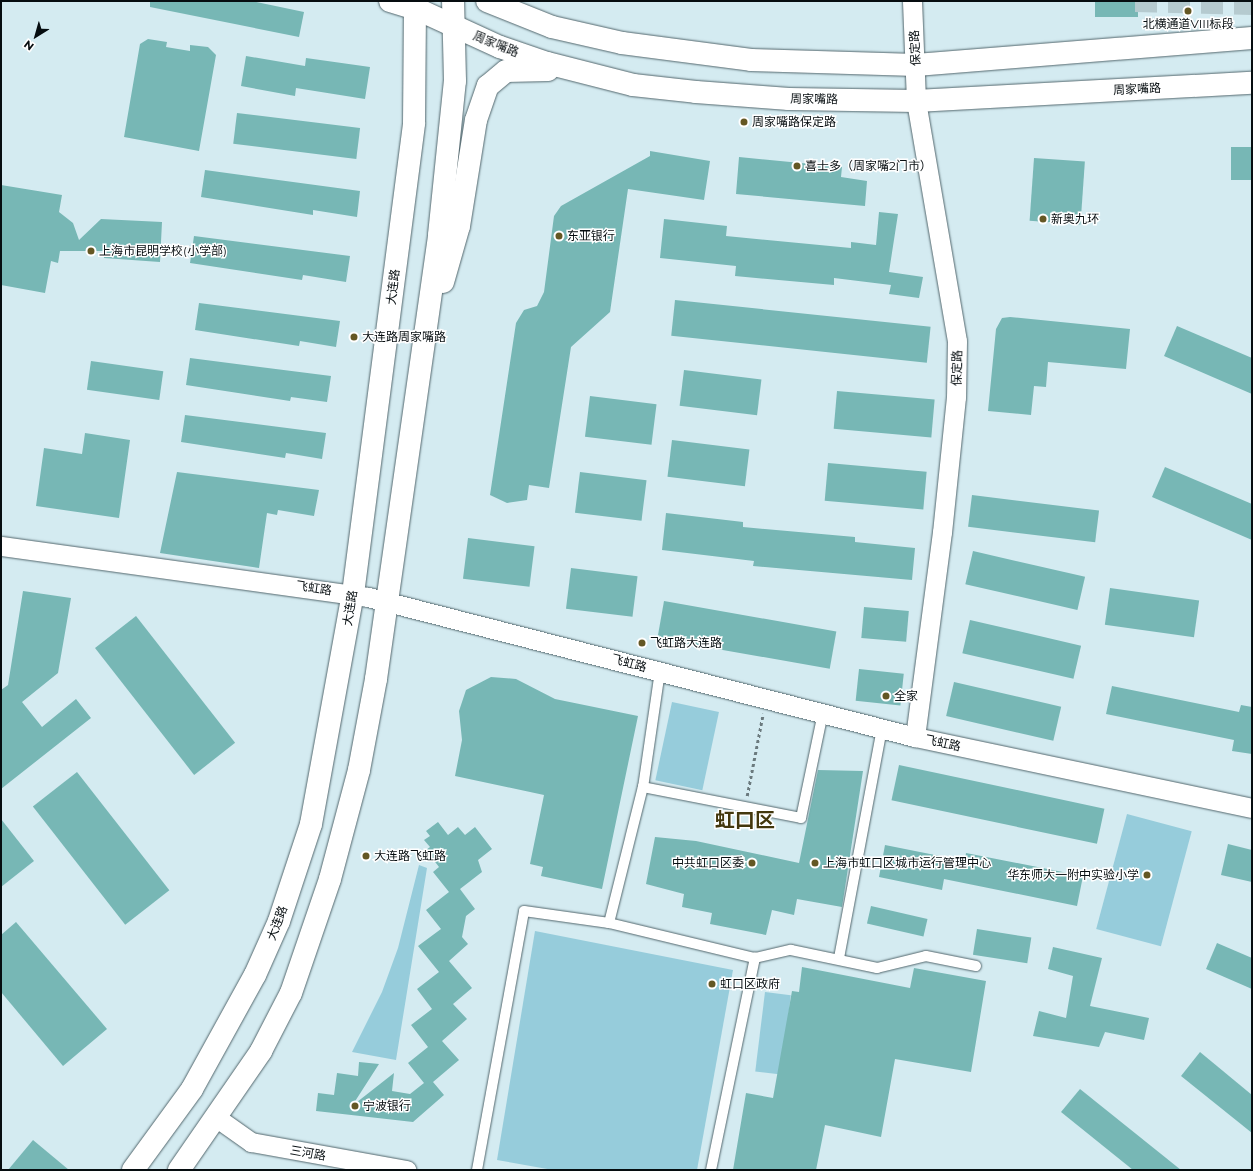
<!DOCTYPE html>
<html>
<head>
<meta charset="utf-8">
<style>
	body { margin:0 }
	#map { position:relative; width:1253px; height:1171px; overflow:hidden; background:#d4ebf1; font-family:Montserrat,"Noto Sans SC",sans-serif }
	div>[style] { position:absolute }
	.green>* { inset:0; background:#96ccdb; transform-origin:0 0 }
	.building>* { inset:0; background:#77b7b5; transform-origin:0 0 }
	.highway-tunnel>* { height:22px; margin-top:-11px; transform-origin:0; background:repeating-linear-gradient(90deg,#b5cacf 0 22px,transparent 0 33px) }
	.path>* { height:2.5px; margin-top:-1.25px; transform-origin:0; background:repeating-linear-gradient(90deg,#6b7a7e 0 3px,transparent 0 6px) }
	.roads { filter:drop-shadow(0 0 1px #53676d) drop-shadow(0 0 1px #53676d) }
	.lane>* { height:10px; margin:-5px; padding:0 5px; transform-origin:5px; border-radius:5px; background:#fff }
	.street>* { height:19px; margin:-9.5px; padding:0 9.5px; transform-origin:9.5px; border-radius:9.5px; background:#fff }
	.primary>* { height:22px; margin:-11px; padding:0 11px; transform-origin:11px; border-radius:11px; background:#fff }
	.dots>* { width:11px; height:11px; translate:-50% -50%; box-sizing:border-box; border:2px solid #fff; border-radius:50% }
	span { translate:-50% -50%; white-space:nowrap; text-align:center; line-height:1.15; -webkit-text-stroke:3px #fff; paint-order:stroke }
	.poi-label { font-size:12px; color:#060d10 }
	.left { translate:0 -50%; text-align:left }
	.right { translate:-100% -50%; text-align:right }
	.street-label { font-size:12px; color:#060d10 }
	.town-label { font-size:20px; color:#42370d; font-weight:700 }
	.frame { position:absolute; inset:0; border:2px solid #060d10; pointer-events:none }
	.north { position:absolute; left:16px; top:16px; width:40px; height:40px; -webkit-text-stroke:3px #fff; paint-order:stroke; rotate:217deg; font-size:11px; font-weight:700; line-height:16px; text-align:center; color:#060d10 }
	.north::after { content:''; display:block; margin:auto; width:14px; height:18px; background:#060d10; clip-path:polygon(50% 0,100% 100%,50% 72%,0 100%) }
</style>
</head>
<body>
<div id="map">
	<div class="green">
		<i style="left:672px;top:702px;width:48px;height:80px;rotate:12deg"></i>
		<i style="left:1127px;top:814px;width:67px;height:119px;rotate:15deg"></i>
		<i style="clip-path:polygon(419px 865px,427px 868px,396px 1060px,352px 1052px,382px 992px,398px 948px)"></i>
		<i style="clip-path:polygon(535px 931px,733px 970px,697px 1170px,553px 1170px,497px 1160px)"></i>
		<i style="left:765px;top:992px;width:26px;height:80px;rotate:7deg"></i>
	</div>
	<div class="building">
		<i style="clip-path:polygon(150px 1px,251px 1px,304px 12px,299px 37px,150px 7px)"></i>
		<i style="left:1095px;top:1px;width:43px;height:16px"></i>
		<i style="clip-path:polygon(148px 39px,167px 42px,166px 47px,190px 51px,190px 45px,208px 47px,216px 55px,199px 151px,124px 137px,140px 44px)"></i>
		<i style="clip-path:polygon(246px 56px,305px 66px,306px 58px,370px 67px,365px 99px,296px 88px,295px 96px,241px 86px)"></i>
		<i style="left:237px;top:113px;width:124px;height:31px;rotate:7deg"></i>
		<i style="left:1252px;top:147px;width:33px;height:21px;rotate:90deg"></i>
		<i style="clip-path:polygon(650px 151px,710px 161px,704px 200px,628px 189px,610px 312px,571px 347px,549px 488px,529px 485px,527px 500px,507px 503px,490px 495px,516px 323px,524px 310px,537px 306px,544px 292px,554px 216px,561px 206px,650px 156px)"></i>
		<i style="clip-path:polygon(739px 157px,842px 167px,841px 177px,867px 181px,865px 206px,736px 194px)"></i>
		<i style="left:1034px;top:158px;width:51px;height:63px;rotate:4deg"></i>
		<i style="clip-path:polygon(205px 170px,360px 191px,357px 217px,313px 210px,313px 215px,201px 197px)"></i>
		<i style="clip-path:polygon(1px 185px,62px 195px,59px 212px,73px 223px,79px 240px,101px 219px,162px 222px,160px 262px,104px 258px,104px 251px,60px 251px,58px 263px,51px 261px,45px 293px,1px 285px)"></i>
		<i style="clip-path:polygon(879px 212px,898px 214px,889px 272px,923px 277px,919px 298px,889px 294px,891px 285px,834px 278px,834px 285px,735px 276px,736px 266px,660px 258px,664px 219px,727px 226px,726px 236px,851px 248px,851px 242px,876px 245px)"></i>
		<i style="clip-path:polygon(194px 236px,350px 256px,346px 282px,303px 275px,302px 280px,190px 263px)"></i>
		<i style="left:675px;top:300px;width:257px;height:36px;rotate:6deg"></i>
		<i style="clip-path:polygon(199px 303px,340px 321px,336px 347px,300px 341px,299px 346px,195px 330px)"></i>
		<i style="clip-path:polygon(1010px 317px,1130px 329px,1126px 369px,1048px 362px,1046px 387px,1034px 386px,1031px 415px,988px 411px,996px 329px,1002px 318px)"></i>
		<i style="clip-path:polygon(1177px 326px,1252px 358px,1252px 394px,1164px 356px)"></i>
		<i style="clip-path:polygon(190px 358px,331px 376px,327px 402px,291px 397px,290px 401px,186px 385px)"></i>
		<i style="left:91px;top:361px;width:73px;height:29px;rotate:8deg"></i>
		<i style="left:684px;top:370px;width:78px;height:36px;rotate:7deg"></i>
		<i style="left:837px;top:391px;width:98px;height:38px;rotate:5deg"></i>
		<i style="left:590px;top:396px;width:67px;height:41px;rotate:7deg"></i>
		<i style="clip-path:polygon(185px 415px,326px 433px,322px 459px,286px 453px,285px 458px,181px 442px)"></i>
		<i style="clip-path:polygon(85px 433px,130px 440px,119px 518px,36px 506px,44px 448px,82px 454px)"></i>
		<i style="left:672px;top:440px;width:78px;height:37px;rotate:7deg"></i>
		<i style="left:828px;top:463px;width:99px;height:38px;rotate:5deg"></i>
		<i style="clip-path:polygon(1165px 467px,1252px 504px,1252px 540px,1152px 497px)"></i>
		<i style="clip-path:polygon(177px 472px,319px 490px,314px 516px,278px 510px,277px 515px,267px 513px,259px 568px,160px 553px)"></i>
		<i style="left:580px;top:472px;width:67px;height:41px;rotate:7deg"></i>
		<i style="left:972px;top:495px;width:128px;height:32px;rotate:7deg"></i>
		<i style="clip-path:polygon(666px 513px,743px 522px,743px 527px,855px 537px,855px 542px,915px 548px,912px 580px,753px 566px,754px 561px,662px 550px)"></i>
		<i style="left:468px;top:538px;width:67px;height:41px;rotate:7deg"></i>
		<i style="left:973px;top:551px;width:115px;height:34px;rotate:13deg"></i>
		<i style="left:571px;top:568px;width:67px;height:41px;rotate:7deg"></i>
		<i style="left:1110px;top:588px;width:90px;height:37px;rotate:8deg"></i>
		<i style="clip-path:polygon(23px 591px,71px 598px,58px 673px,22px 702px,42px 727px,76px 699px,91px 718px,1px 789px,1px 690px,8px 685px)"></i>
		<i style="left:664px;top:601px;width:175px;height:38px;rotate:10deg"></i>
		<i style="left:864px;top:607px;width:45px;height:31px;rotate:5deg"></i>
		<i style="left:136px;top:616px;width:161px;height:52px;rotate:52deg"></i>
		<i style="left:970px;top:620px;width:114px;height:34px;rotate:13deg"></i>
		<i style="left:859px;top:669px;width:45px;height:32px;rotate:6deg"></i>
		<i style="clip-path:polygon(491px 677px,516px 679px,555px 699px,638px 716px,602px 889px,541px 876px,543px 867px,530px 864px,544px 795px,455px 776px,462px 740px,459px 711px,466px 690px)"></i>
		<i style="left:954px;top:682px;width:110px;height:35px;rotate:13deg"></i>
		<i style="clip-path:polygon(1112px 686px,1239px 712px,1241px 705px,1252px 707px,1252px 754px,1232px 751px,1234px 740px,1106px 714px)"></i>
		<i style="left:899px;top:765px;width:210px;height:36px;rotate:12deg"></i>
		<i style="clip-path:polygon(818px 770px,863px 771px,842px 907px,797px 899px,794px 915px,772px 910px,766px 935px,710px 924px,712px 913px,682px 907px,684px 894px,646px 884px,655px 837px,696px 841px,799px 863px)"></i>
		<i style="left:77px;top:772px;width:150px;height:56px;rotate:52deg"></i>
		<i style="clip-path:polygon(1px 819px,34px 861px,1px 887px)"></i>
		<i style="clip-path:polygon(438px 822px,448px 835px,458px 827px,465px 835px,475px 827px,492px 849px,478px 860px,482px 872px,460px 889px,475px 909px,466px 916px,462px 937px,468px 944px,449px 961px,472px 988px,453px 1004px,467px 1019px,442px 1041px,459px 1060px,433px 1082px,444px 1095px,413px 1122px,316px 1111px,318px 1093px,334px 1095px,337px 1073px,358px 1076px,359px 1062px,379px 1064px,352px 1106px,394px 1073px,392px 1091px,410px 1094px,424px 1083px,408px 1063px,428px 1047px,411px 1025px,432px 1009px,417px 989px,439px 972px,418px 946px,441px 929px,426px 910px,449px 892px,433px 872px,439px 867px,426px 850px,430px 847px,424px 840px,430px 836px,426px 831px)"></i>
		<i style="clip-path:polygon(1228px 844px,1252px 850px,1252px 882px,1221px 875px)"></i>
		<i style="clip-path:polygon(885px 845px,965px 861px,966px 853px,1083px 876px,1077px 906px,944px 879px,942px 890px,879px 877px)"></i>
		<i style="left:871px;top:906px;width:58px;height:18px;rotate:13deg"></i>
		<i style="clip-path:polygon(16px 922px,107px 1029px,63px 1066px,1px 992px,1px 935px)"></i>
		<i style="left:977px;top:929px;width:55px;height:26px;rotate:9deg"></i>
		<i style="clip-path:polygon(1217px 943px,1252px 958px,1252px 989px,1206px 969px)"></i>
		<i style="clip-path:polygon(1053px 947px,1102px 958px,1090px 1006px,1149px 1018px,1144px 1040px,1105px 1032px,1099px 1047px,1033px 1036px,1039px 1011px,1066px 1018px,1073px 976px,1048px 969px)"></i>
		<i style="clip-path:polygon(802px 967px,910px 988px,914px 968px,986px 981px,971px 1072px,895px 1059px,881px 1137px,825px 1125px,816px 1170px,733px 1170px,746px 1093px,773px 1098px,792px 991px,799px 992px)"></i>
		<i style="clip-path:polygon(1200px 1052px,1252px 1095px,1252px 1133px,1181px 1076px)"></i>
		<i style="clip-path:polygon(1080px 1089px,1181px 1170px,1133px 1170px,1061px 1112px)"></i>
		<i style="clip-path:polygon(33px 1140px,69px 1170px,8px 1170px)"></i>
	</div>
	<div class="highway-tunnel">
		<i style="left:1135px;top:1px;width:117px;rotate:1.5deg"></i>
	</div>
	<div class="path">
		<i style="left:747px;top:796px;width:84px;rotate:-79deg"></i>
	</div>
	<div class="roads">
		<div class="lane">
			<i style="left:660px;top:671px;width:117px;rotate:98.3deg"></i>
			<i style="left:643px;top:787px;width:161px;rotate:11.1deg"></i>
			<i style="left:801px;top:818px;width:107px;rotate:-78.2deg"></i>
			<i style="left:609px;top:923px;width:140px;rotate:-76deg"></i>
			<i style="left:839px;top:958px;width:234px;rotate:-79.4deg"></i>
			<i style="left:477px;top:1170px;width:263px;rotate:-79.7deg"></i>
			<i style="left:524px;top:911px;width:86px;rotate:8deg"></i>
			<i style="left:609px;top:923px;width:150px;rotate:13.5deg"></i>
			<i style="left:755px;top:958px;width:37px;rotate:-13deg"></i>
			<i style="left:791px;top:950px;width:88px;rotate:11.8deg"></i>
			<i style="left:877px;top:968px;width:50px;rotate:-13.8deg"></i>
			<i style="left:926px;top:956px;width:51px;rotate:11.3deg"></i>
			<i style="left:711px;top:1170px;width:217px;rotate:-78.3deg"></i>
		</div>
		<div class="street">
			<i style="left:912px;top:1px;width:100px;rotate:87.7deg"></i>
			<i style="left:916px;top:101px;width:243px;rotate:80.3deg"></i>
			<i style="left:957px;top:341px;width:56px;rotate:91deg"></i>
			<i style="left:956px;top:397px;width:136px;rotate:95.9deg"></i>
			<i style="left:942px;top:532px;width:207px;rotate:97.5deg"></i>
			<i style="left:1px;top:546px;width:371px;rotate:7.9deg"></i>
			<i style="left:368px;top:597px;width:565px;rotate:14.36deg"></i>
			<i style="left:915px;top:737px;width:344px;rotate:11.9deg"></i>
			<i style="left:217px;top:1118px;width:42px;rotate:35.2deg"></i>
			<i style="left:251px;top:1142px;width:158px;rotate:10.2deg"></i>
		</div>
		<div class="primary">
			<i style="left:390px;top:1px;width:28px;rotate:17deg"></i>
			<i style="left:417px;top:9px;width:91px;rotate:24.6deg"></i>
			<i style="left:500px;top:47px;width:50px;rotate:18.8deg"></i>
			<i style="left:547px;top:63px;width:89px;rotate:14.3deg"></i>
			<i style="left:633px;top:85px;width:63px;rotate:6.3deg"></i>
			<i style="left:696px;top:92px;width:93px;rotate:4.3deg"></i>
			<i style="left:789px;top:99px;width:127px;rotate:0.9deg"></i>
			<i style="left:916px;top:101px;width:336px;rotate:-3.1deg"></i>
			<i style="left:487px;top:1px;width:70px;rotate:21.8deg"></i>
			<i style="left:552px;top:27px;width:72px;rotate:12.9deg"></i>
			<i style="left:622px;top:43px;width:130px;rotate:7.5deg"></i>
			<i style="left:751px;top:60px;width:165px;rotate:1.7deg"></i>
			<i style="left:916px;top:65px;width:337px;rotate:-4.6deg"></i>
			<i style="left:443px;top:282px;width:58px;rotate:-74.1deg"></i>
			<i style="left:459px;top:226px;width:107px;rotate:-80.9deg"></i>
			<i style="left:476px;top:120px;width:36px;rotate:-71deg"></i>
			<i style="left:488px;top:86px;width:23px;rotate:-40deg"></i>
			<i style="left:506px;top:71px;width:42px;rotate:-1.4deg"></i>
			<i style="left:133px;top:1170px;width:100px;rotate:-53.9deg"></i>
			<i style="left:192px;top:1089px;width:130px;rotate:-61.1deg"></i>
			<i style="left:255px;top:975px;width:59px;rotate:-66deg"></i>
			<i style="left:279px;top:921px;width:102px;rotate:-71.7deg"></i>
			<i style="left:311px;top:824px;width:234px;rotate:-79.7deg"></i>
			<i style="left:353px;top:594px;width:475px;rotate:-82.6deg"></i>
			<i style="left:414px;top:123px;width:122px;rotate:-89.5deg"></i>
			<i style="left:179px;top:1170px;width:145px;rotate:-55.4deg"></i>
			<i style="left:261px;top:1051px;width:65px;rotate:-62.7deg"></i>
			<i style="left:291px;top:993px;width:120px;rotate:-71.1deg"></i>
			<i style="left:330px;top:879px;width:113px;rotate:-75.1deg"></i>
			<i style="left:359px;top:770px;width:93px;rotate:-79.4deg"></i>
			<i style="left:376px;top:679px;width:448px;rotate:-81.9deg"></i>
			<i style="left:439px;top:235px;width:155px;rotate:-84.1deg"></i>
			<i style="left:455px;top:81px;width:80px;rotate:-91.4deg"></i>
		</div>
	</div>
	<div class="dots">
		<i style="left:1188px;top:11px;background:#645724"></i>
		<i style="left:744px;top:122px;background:#645724"></i>
		<i style="left:797px;top:166px;background:#645724"></i>
		<i style="left:1043px;top:219px;background:#645724"></i>
		<i style="left:559px;top:236px;background:#645724"></i>
		<i style="left:91px;top:251px;background:#645724"></i>
		<i style="left:354px;top:337px;background:#645724"></i>
		<i style="left:642px;top:643px;background:#645724"></i>
		<i style="left:886px;top:696px;background:#645724"></i>
		<i style="left:366px;top:856px;background:#645724"></i>
		<i style="left:752px;top:863px;background:#645724"></i>
		<i style="left:815px;top:863px;background:#645724"></i>
		<i style="left:1147px;top:875px;background:#645724"></i>
		<i style="left:712px;top:984px;background:#645724"></i>
		<i style="left:355px;top:1106px;background:#645724"></i>
	</div>
	<div class="poi-label">
		<span style="left:1188px;top:24px">北横通道VIII标段</span>
		<span class="left" style="left:752px;top:122px">周家嘴路保定路</span>
		<span class="left" style="left:805px;top:166px">喜士多（周家嘴2门市）</span>
		<span class="left" style="left:1051px;top:219px">新奥九环</span>
		<span class="left" style="left:567px;top:236px">东亚银行</span>
		<span class="left" style="left:99px;top:251px">上海市昆明学校(小学部)</span>
		<span class="left" style="left:362px;top:337px">大连路周家嘴路</span>
		<span class="left" style="left:650px;top:643px">飞虹路大连路</span>
		<span class="left" style="left:894px;top:696px">全家</span>
		<span class="left" style="left:374px;top:856px">大连路飞虹路</span>
		<span class="right" style="left:744px;top:863px">中共虹口区委</span>
		<span class="left" style="left:823px;top:863px">上海市虹口区城市运行管理中心</span>
		<span class="right" style="left:1139px;top:875px">华东师大一附中实验小学</span>
		<span class="left" style="left:720px;top:984px">虹口区政府</span>
		<span class="left" style="left:363px;top:1106px">宁波银行</span>
	</div>
	<div class="street-label">
		<span style="left:496px;top:44px;rotate:22deg">周家嘴路</span>
		<span style="left:915px;top:48px;rotate:-93deg">保定路</span>
		<span style="left:1137px;top:89px;rotate:-3deg">周家嘴路</span>
		<span style="left:814px;top:99px;rotate:1deg">周家嘴路</span>
		<span style="left:393px;top:287px;rotate:-83deg">大连路</span>
		<span style="left:957px;top:368px;rotate:-89deg">保定路</span>
		<span style="left:314px;top:588px;rotate:8deg">飞虹路</span>
		<span style="left:350px;top:608px;rotate:-81deg">大连路</span>
		<span style="left:629px;top:663px;rotate:15deg">飞虹路</span>
		<span style="left:943px;top:743px;rotate:12deg">飞虹路</span>
		<span style="left:277px;top:923px;rotate:-69deg">大连路</span>
		<span style="left:308px;top:1153px;rotate:10deg">三河路</span>
	</div>
	<div class="town-label">
		<span style="left:745px;top:820px">虹口区</span>
	</div>
	<div class="frame"></div>
	<div class="north">N</div>
</div>
</body>
</html>
